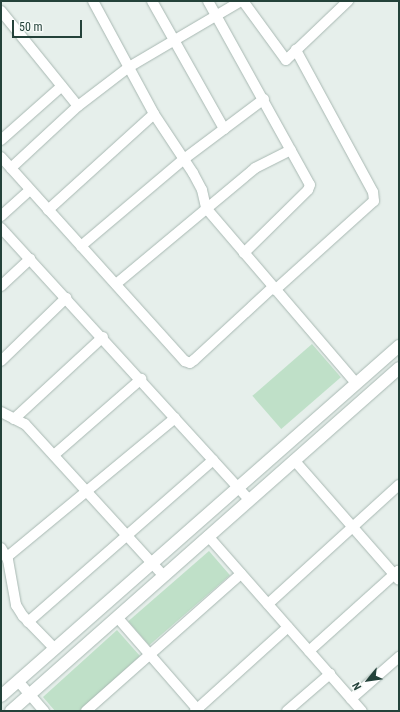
<!DOCTYPE html>
<html>
<head>
<meta charset="utf-8">
<style>
	body { margin:0 }
	#map { position:relative; width:400px; height:712px; overflow:hidden; background:#e6efeb; font-family:"Roboto Condensed",sans-serif }
	div>[style] { position:absolute }
	.green>* { inset:0; background:#bfe0c8; transform-origin:0 0 }
	.roads { filter:drop-shadow(0 0 1px #a8b8b2) drop-shadow(0 0 1px #a8b8b2) }
	.minor>* { height:10px; margin:-5px; padding:0 5px; transform-origin:5px; border-radius:5px; background:#fff }
	.secondary>* { height:12px; margin:-6px; padding:0 6px; transform-origin:6px; border-radius:6px; background:#fff }
	span { translate:-50% -50%; white-space:nowrap; text-align:center; line-height:1.15; -webkit-text-stroke:3.5px #f7fbf9; paint-order:stroke }
	.frame { position:absolute; inset:0; border:2px solid #24423a; pointer-events:none }
	.north { position:absolute; left:348px; top:660px; width:40px; height:40px; -webkit-text-stroke:3px #f7fbf9; paint-order:stroke; rotate:241deg; font-size:11px; font-weight:700; line-height:16px; text-align:center; color:#24423a }
	.north::after { content:''; display:block; margin:auto; width:14px; height:18px; background:#24423a; clip-path:polygon(50% 0,100% 100%,50% 72%,0 100%) }
	.scale { position:absolute; left:12px; top:20px; width:70px; height:18px; box-sizing:border-box; border:2px solid #24423a; border-top:0; padding-left:5px; font-size:12px; line-height:14px; white-space:nowrap; color:#24423a; -webkit-text-stroke:3px #f7fbf9; paint-order:stroke }
</style>
</head>
<body>
<div id="map">
	<div class="green">
		<i style="left:312px;top:344px;width:44px;height:79px;rotate:49deg"></i>
		<i style="left:209px;top:551px;width:32px;height:107px;rotate:49deg"></i>
		<i style="clip-path:polygon(117px 630px,140px 656px,79px 711px,55px 711px,43px 697px)"></i>
	</div>
	<div class="roads">
		<div class="minor">
			<i style="left:93px;top:1px;width:128px;rotate:61.6deg"></i>
			<i style="left:154px;top:114px;width:71px;rotate:56.5deg"></i>
			<i style="left:193px;top:173px;width:19px;rotate:62deg"></i>
			<i style="left:202px;top:190px;width:18px;rotate:77deg"></i>
			<i style="left:206px;top:208px;width:230px;rotate:49.4deg"></i>
			<i style="left:152px;top:1px;width:147px;rotate:60.6deg"></i>
			<i style="left:208px;top:1px;width:210px;rotate:61deg"></i>
			<i style="left:310px;top:185px;width:5px;rotate:112deg"></i>
			<i style="left:308px;top:190px;width:90px;rotate:135.5deg"></i>
			<i style="left:243px;top:1px;width:73px;rotate:53.9deg"></i>
			<i style="left:286px;top:60px;width:86px;rotate:-43.6deg"></i>
			<i style="left:1px;top:11px;width:122px;rotate:51deg"></i>
			<i style="left:78px;top:106px;width:64px;rotate:-37.4deg"></i>
			<i style="left:129px;top:67px;width:130px;rotate:-30.5deg"></i>
			<i style="left:1px;top:140px;width:81px;rotate:-41.5deg"></i>
			<i style="left:1px;top:157px;width:275px;rotate:48deg"></i>
			<i style="left:185px;top:361px;width:5px;rotate:22deg"></i>
			<i style="left:190px;top:363px;width:5px;rotate:-37deg"></i>
			<i style="left:194px;top:360px;width:108px;rotate:-42.7deg"></i>
			<i style="left:11px;top:168px;width:91px;rotate:-42.8deg"></i>
			<i style="left:48px;top:210px;width:143px;rotate:-42.2deg"></i>
			<i style="left:1px;top:216px;width:39px;rotate:-42deg"></i>
			<i style="left:1px;top:228px;width:368px;rotate:47.6deg"></i>
			<i style="left:81px;top:246px;width:135px;rotate:-40.2deg"></i>
			<i style="left:184px;top:159px;width:100px;rotate:-36.9deg"></i>
			<i style="left:116px;top:284px;width:181px;rotate:-39.8deg"></i>
			<i style="left:255px;top:168px;width:40px;rotate:-26.6deg"></i>
			<i style="left:1px;top:286px;width:40px;rotate:-43deg"></i>
			<i style="left:275px;top:290px;width:133px;rotate:-42deg"></i>
			<i style="left:374px;top:201px;width:9px;rotate:-96deg"></i>
			<i style="left:373px;top:192px;width:162px;rotate:-118.5deg"></i>
			<i style="left:1px;top:361px;width:91px;rotate:-44.1deg"></i>
			<i style="left:1px;top:412px;width:27px;rotate:27deg"></i>
			<i style="left:25px;top:424px;width:206px;rotate:47.6deg"></i>
			<i style="left:14px;top:419px;width:121px;rotate:-42.7deg"></i>
			<i style="left:54px;top:455px;width:116px;rotate:-41.1deg"></i>
			<i style="left:294px;top:460px;width:159px;rotate:48.8deg"></i>
			<i style="left:208px;top:536px;width:233px;rotate:48.7deg"></i>
			<i style="left:1px;top:548px;width:14px;rotate:60deg"></i>
			<i style="left:8px;top:560px;width:46px;rotate:79.9deg"></i>
			<i style="left:16px;top:605px;width:13px;rotate:58deg"></i>
			<i style="left:23px;top:616px;width:46px;rotate:45.9deg"></i>
			<i style="left:7px;top:557px;width:218px;rotate:-39.6deg"></i>
			<i style="left:268px;top:604px;width:177px;rotate:-42.3deg"></i>
			<i style="left:117px;top:617px;width:125px;rotate:48.9deg"></i>
			<i style="left:28px;top:622px;width:246px;rotate:-41.2deg"></i>
			<i style="left:309px;top:651px;width:120px;rotate:-42deg"></i>
			<i style="left:18px;top:681px;width:40px;rotate:49deg"></i>
			<i style="left:351px;top:699px;width:64px;rotate:-41.2deg"></i>
			<i style="left:86px;top:711px;width:207px;rotate:-41.5deg"></i>
			<i style="left:195px;top:711px;width:125px;rotate:-42.1deg"></i>
			<i style="left:287px;top:711px;width:57px;rotate:-40.7deg"></i>
		</div>
		<div class="secondary">
			<i style="left:1px;top:696px;width:530px;rotate:-41.33deg"></i>
			<i style="left:11px;top:711px;width:518px;rotate:-41.48deg"></i>
		</div>
	</div>
	<div class="frame"></div>
	<div class="north">N</div>
	<div class="scale">50 m</div>
</div>
</body>
</html>
